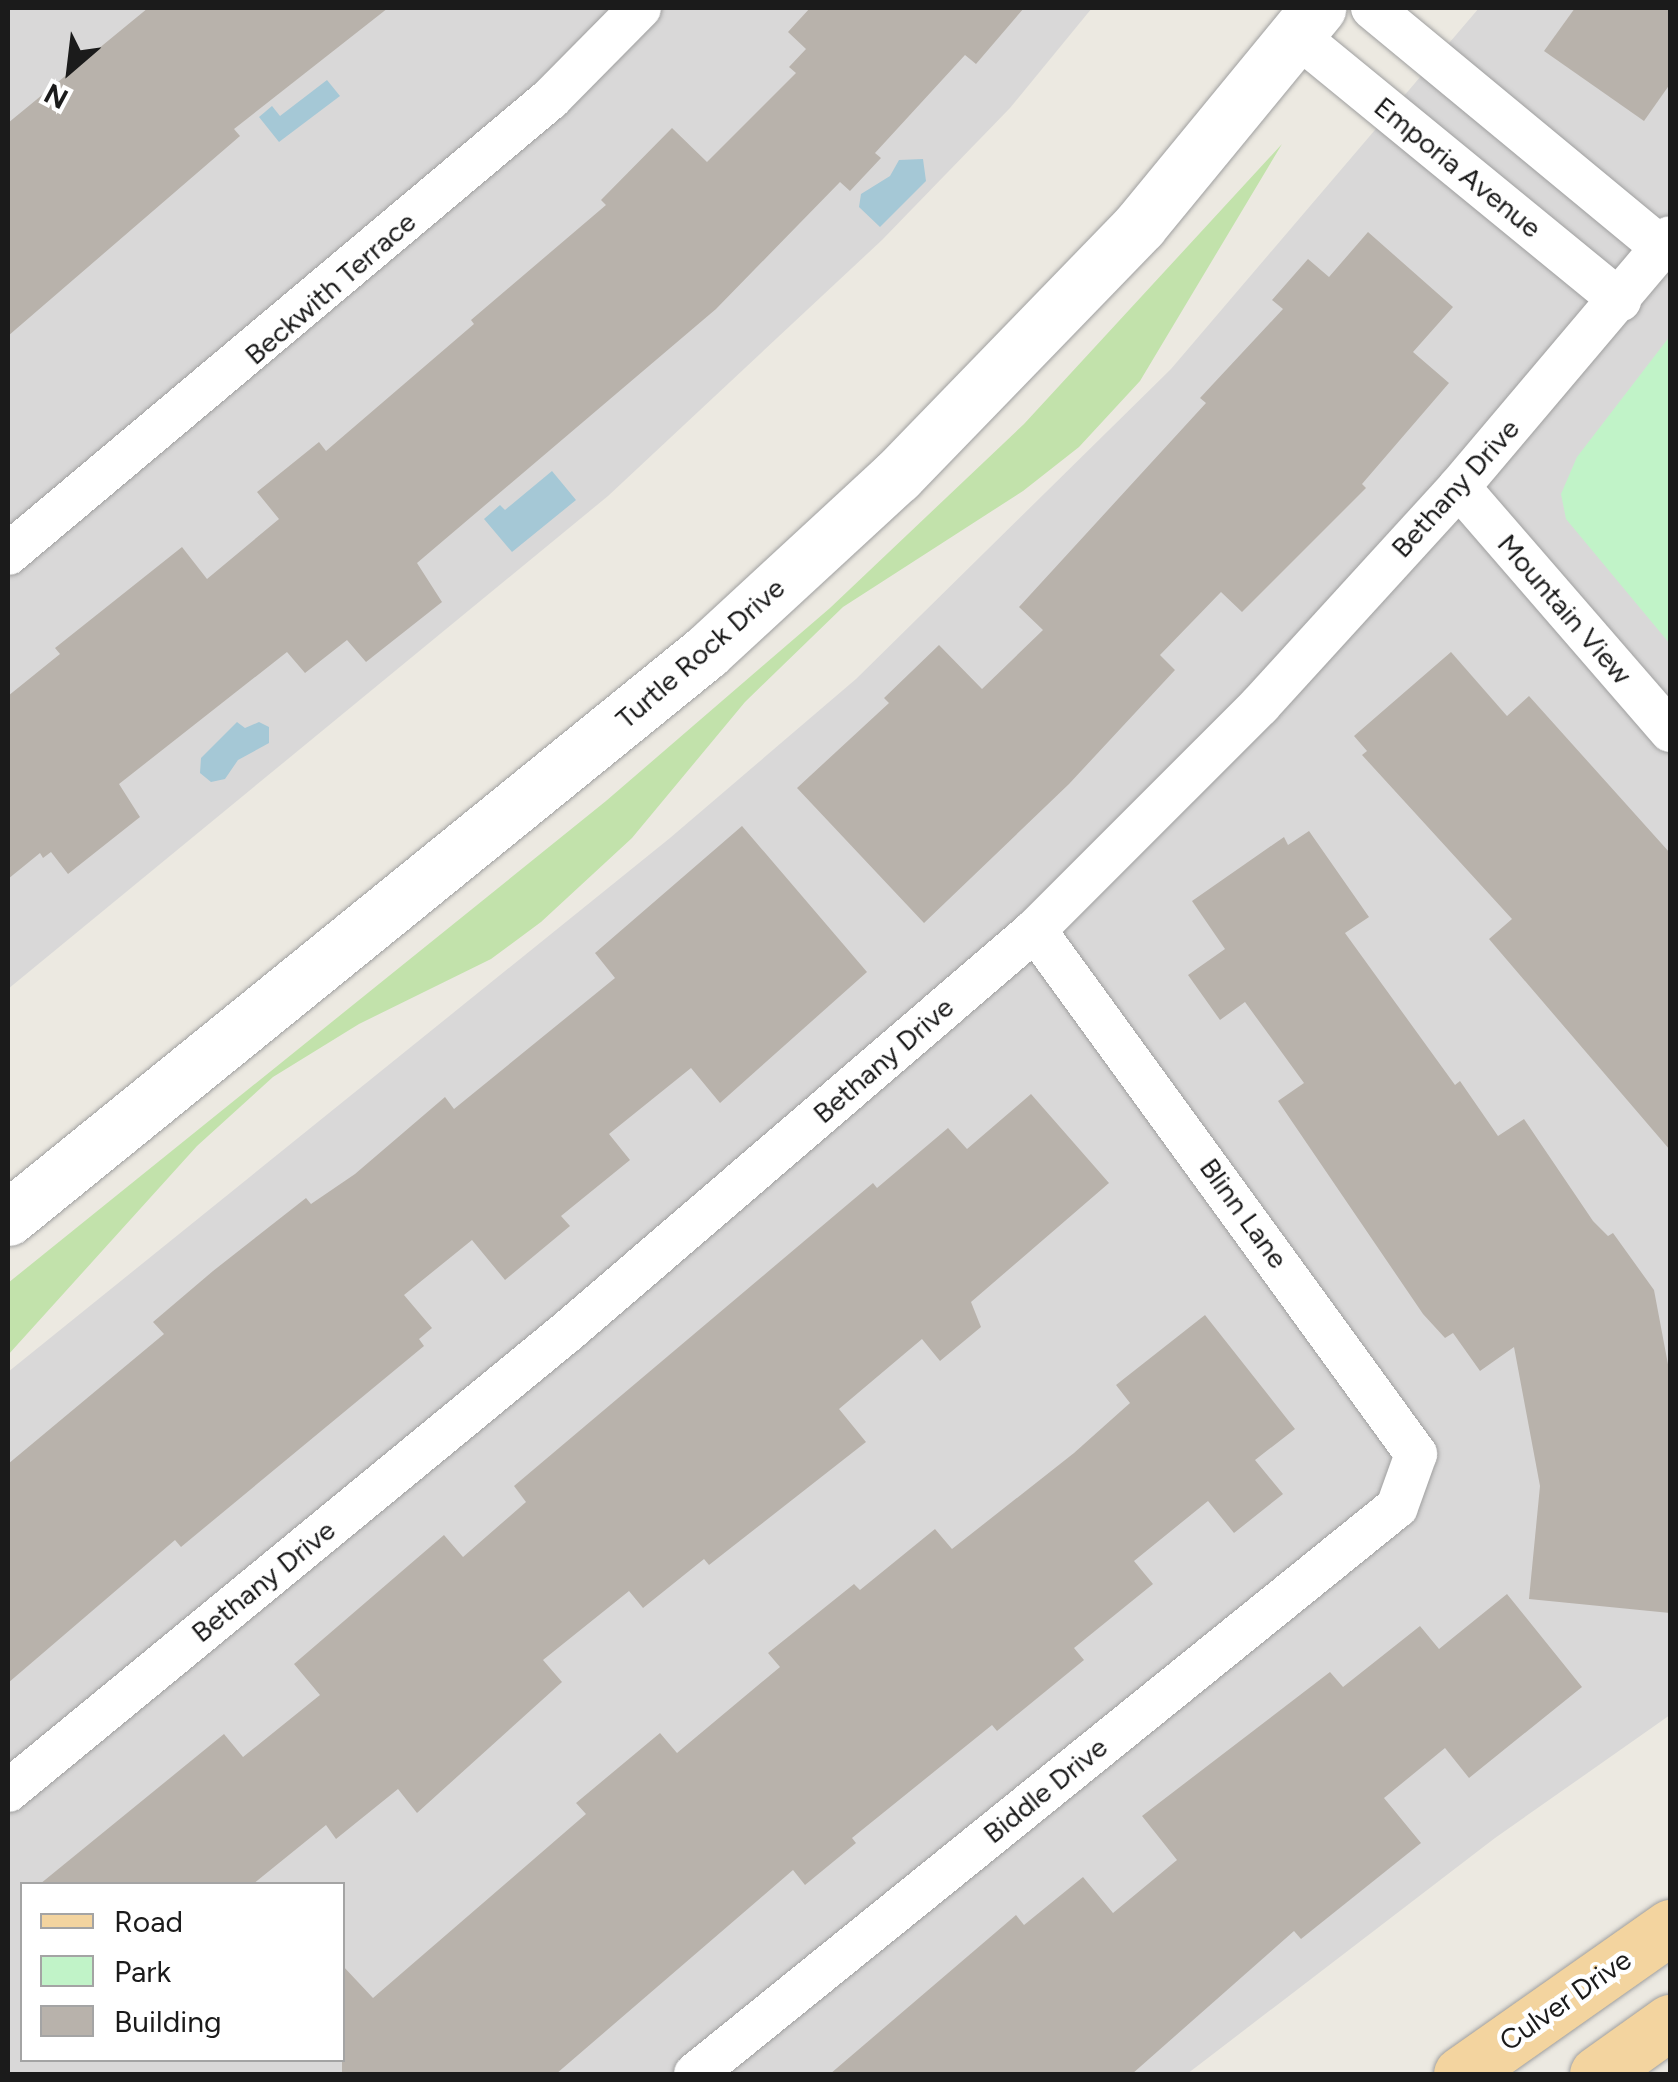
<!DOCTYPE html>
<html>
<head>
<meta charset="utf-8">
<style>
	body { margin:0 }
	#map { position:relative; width:1678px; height:2082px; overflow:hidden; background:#ece9e1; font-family:Figtree,sans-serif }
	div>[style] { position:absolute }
	.residential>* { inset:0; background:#d9d8d8 }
	.grass>* { inset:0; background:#c2e2ab }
	.park>* { inset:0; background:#c1f3c8 }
	.water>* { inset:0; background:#a5c8d6 }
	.building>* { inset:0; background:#b8b2ab }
	.roads { filter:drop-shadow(0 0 2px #9f9f9f) drop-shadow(0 0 2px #9f9f9f) }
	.minor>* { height:42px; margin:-21px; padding:0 21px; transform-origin:21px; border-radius:21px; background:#fff }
	.tertiary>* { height:55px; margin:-27.5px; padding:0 27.5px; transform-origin:27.5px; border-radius:27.5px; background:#fff }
	.primary>* { height:55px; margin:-27.5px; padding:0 27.5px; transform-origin:27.5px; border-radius:27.5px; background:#f3d49f }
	span { translate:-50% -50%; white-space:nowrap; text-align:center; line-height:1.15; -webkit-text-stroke:9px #fff; paint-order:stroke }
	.street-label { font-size:28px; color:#1b1b1b }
	.frame { position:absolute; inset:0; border:10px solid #1b1b1b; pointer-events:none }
	.legend { position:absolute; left:20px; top:1882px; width:325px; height:180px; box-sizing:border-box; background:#fff; border:2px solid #a4a4a4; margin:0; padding:12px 18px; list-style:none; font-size:30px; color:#1b1b1b }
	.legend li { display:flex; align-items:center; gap:20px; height:50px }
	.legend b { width:50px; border:2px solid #a4a4a4 }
	.north { position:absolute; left:20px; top:20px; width:100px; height:100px; -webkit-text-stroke:8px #fff; paint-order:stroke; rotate:208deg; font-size:28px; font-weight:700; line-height:40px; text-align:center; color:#1b1b1b }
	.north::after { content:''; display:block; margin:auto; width:35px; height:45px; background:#1b1b1b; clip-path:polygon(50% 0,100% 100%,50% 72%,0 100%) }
</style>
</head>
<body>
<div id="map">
	<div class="residential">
		<i style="clip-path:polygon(8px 8px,1092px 8px,1010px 108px,882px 240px,608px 496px,8px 989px)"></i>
		<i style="clip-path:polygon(evenodd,1479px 8px,1670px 8px,1670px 1715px,1495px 1838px,1187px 2074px,8px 2074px,8px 1372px,670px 838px,856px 679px,1171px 369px,1479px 8px,22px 1884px,342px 1884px,342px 2060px,22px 2060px,22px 1884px)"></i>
	</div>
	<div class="grass">
		<i style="clip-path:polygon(1282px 144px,1140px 381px,1079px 447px,1023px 491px,843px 607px,745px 702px,632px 838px,541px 922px,491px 959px,359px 1024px,273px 1077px,197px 1146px,8px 1355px,8px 1283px,606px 801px,830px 608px,1024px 424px)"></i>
	</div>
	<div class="park">
		<i style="clip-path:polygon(1670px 336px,1670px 644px,1566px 519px,1561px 494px,1577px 457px)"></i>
	</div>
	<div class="water">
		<i style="clip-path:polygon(327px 80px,340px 96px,279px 142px,259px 117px,272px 106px,280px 116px)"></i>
		<i style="clip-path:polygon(923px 159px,926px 181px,880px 227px,859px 207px,861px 194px,890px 176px,899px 160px)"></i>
		<i style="clip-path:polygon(552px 471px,576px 500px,512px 552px,484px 519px,500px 505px,505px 510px)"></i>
		<i style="clip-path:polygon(237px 722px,245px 728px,259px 722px,269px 727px,269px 743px,238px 760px,225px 779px,211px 782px,200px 773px,201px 758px)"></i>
	</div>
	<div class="building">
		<i style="clip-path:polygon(148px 8px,388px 8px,234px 129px,240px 136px,8px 336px,8px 123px)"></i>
		<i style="clip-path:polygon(810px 8px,1024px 8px,976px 64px,965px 55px,875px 153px,881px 158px,850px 191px,840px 182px,716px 309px,417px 563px,442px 602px,366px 662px,347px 640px,305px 673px,287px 652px,119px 784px,140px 817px,68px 874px,51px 852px,43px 858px,40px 853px,8px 879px,8px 696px,60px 654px,55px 648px,182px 547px,207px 579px,279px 519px,257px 492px,319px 442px,326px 451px,474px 324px,471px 320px,606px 205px,601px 200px,672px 128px,707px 162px,796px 73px,789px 67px,806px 49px,788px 32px)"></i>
		<i style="clip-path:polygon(1575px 8px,1670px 8px,1670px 84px,1644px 121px,1544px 51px)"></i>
		<i style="clip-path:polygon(1368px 232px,1453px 307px,1413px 352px,1449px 383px,1362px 484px,1366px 488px,1242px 612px,1221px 592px,1160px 655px,1175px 670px,1069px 784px,924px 923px,797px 788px,889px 703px,884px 698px,939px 645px,982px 689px,1043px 630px,1019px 607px,1206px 403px,1200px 398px,1283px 309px,1272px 300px,1308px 259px,1329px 277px)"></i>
		<i style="clip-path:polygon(1451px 652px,1507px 716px,1529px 696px,1670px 853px,1670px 1150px,1489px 939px,1512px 919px,1362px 755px,1367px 751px,1354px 736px)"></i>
		<i style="clip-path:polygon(742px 826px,867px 972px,720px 1103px,691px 1068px,609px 1134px,630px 1160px,561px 1216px,570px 1226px,505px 1280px,472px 1240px,404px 1295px,432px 1328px,419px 1339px,424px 1346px,181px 1547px,175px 1540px,8px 1683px,8px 1464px,164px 1334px,153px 1322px,213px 1271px,306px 1198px,311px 1204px,355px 1174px,445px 1097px,454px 1109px,615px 978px,595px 953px)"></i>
		<i style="clip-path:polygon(1309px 831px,1369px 917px,1345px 933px,1455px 1085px,1460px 1081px,1498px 1136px,1524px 1119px,1593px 1221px,1608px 1236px,1613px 1233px,1654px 1290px,1670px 1375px,1670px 1613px,1529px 1599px,1540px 1486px,1514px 1347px,1480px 1371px,1453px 1333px,1445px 1338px,1423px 1314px,1278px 1101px,1304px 1083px,1245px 1002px,1220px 1020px,1188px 975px,1225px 949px,1192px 901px,1284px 837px,1288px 845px)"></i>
		<i style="clip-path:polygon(1031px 1094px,1109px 1183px,971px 1302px,981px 1327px,940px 1361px,922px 1339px,839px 1409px,866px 1442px,709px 1565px,704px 1559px,643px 1608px,629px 1591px,543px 1660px,562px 1682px,417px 1813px,398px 1789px,336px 1839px,326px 1825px,253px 1884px,40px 1884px,224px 1734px,243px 1757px,320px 1695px,294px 1664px,444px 1535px,463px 1557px,526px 1502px,514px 1486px,873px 1183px,877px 1188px,948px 1128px,967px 1149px)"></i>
		<i style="clip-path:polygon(1205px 1315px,1295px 1429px,1255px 1460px,1283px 1494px,1234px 1533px,1208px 1501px,1134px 1561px,1153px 1584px,1074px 1648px,1084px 1660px,997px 1731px,992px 1725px,852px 1838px,856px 1843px,805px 1885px,793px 1870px,556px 2074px,342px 2074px,342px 1965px,373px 1998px,586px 1814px,576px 1803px,660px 1733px,677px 1753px,780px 1667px,768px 1653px,854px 1584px,860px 1590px,935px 1529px,952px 1549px,1074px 1453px,1130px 1403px,1116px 1385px)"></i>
		<i style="clip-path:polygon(1507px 1594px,1582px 1687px,1469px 1778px,1445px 1748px,1384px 1798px,1421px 1843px,1301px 1939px,1294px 1931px,1132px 2074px,830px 2074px,1016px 1915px,1024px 1925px,1083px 1877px,1113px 1913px,1177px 1860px,1142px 1816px,1330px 1672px,1343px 1687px,1420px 1626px,1439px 1649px)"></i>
	</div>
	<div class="roads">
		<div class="minor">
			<i style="left:1372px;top:8px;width:376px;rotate:39.6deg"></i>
			<i style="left:1296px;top:35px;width:419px;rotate:39.3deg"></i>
			<i style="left:1459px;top:487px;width:323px;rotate:49.1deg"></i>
			<i style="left:8px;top:554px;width:708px;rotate:-40.01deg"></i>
			<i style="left:550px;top:99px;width:128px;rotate:-45.3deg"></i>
			<i style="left:8px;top:1791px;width:725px;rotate:-39.4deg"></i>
			<i style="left:568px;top:1331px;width:616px;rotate:-40.65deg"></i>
			<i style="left:1035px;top:930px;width:318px;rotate:-45deg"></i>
			<i style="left:1260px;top:705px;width:295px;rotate:-47.6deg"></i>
			<i style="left:1459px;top:487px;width:327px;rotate:-49.8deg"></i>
			<i style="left:695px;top:2074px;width:902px;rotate:-38.93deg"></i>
			<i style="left:1397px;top:1507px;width:56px;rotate:-70.3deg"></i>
			<i style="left:1416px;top:1454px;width:648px;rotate:-126.02deg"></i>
		</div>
		<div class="tertiary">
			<i style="left:8px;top:1218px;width:899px;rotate:-39.04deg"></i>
			<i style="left:706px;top:652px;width:260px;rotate:-42.7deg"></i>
			<i style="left:897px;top:476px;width:349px;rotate:-45.9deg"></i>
			<i style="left:1140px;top:225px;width:281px;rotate:-50.6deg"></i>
		</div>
		<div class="primary">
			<i style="left:1461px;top:2074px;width:256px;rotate:-35.1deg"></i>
			<i style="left:1597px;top:2074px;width:90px;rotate:-35.5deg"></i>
		</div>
	</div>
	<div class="street-label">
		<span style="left:1458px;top:167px;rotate:39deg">Emporia Avenue</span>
		<span style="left:330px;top:288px;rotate:-41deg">Beckwith Terrace</span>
		<span style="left:1455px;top:488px;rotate:-48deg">Bethany Drive</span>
		<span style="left:1565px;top:609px;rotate:49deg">Mountain View</span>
		<span style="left:700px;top:653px;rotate:-41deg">Turtle Rock Drive</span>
		<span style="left:883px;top:1060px;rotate:-41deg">Bethany Drive</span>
		<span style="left:1244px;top:1213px;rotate:54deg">Blinn Lane</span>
		<span style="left:263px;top:1581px;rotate:-39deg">Bethany Drive</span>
		<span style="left:1045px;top:1790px;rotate:-39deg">Biddle Drive</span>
		<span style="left:1565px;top:2000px;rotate:-35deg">Culver Drive</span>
	</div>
	<div class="frame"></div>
	<ul class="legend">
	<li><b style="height:12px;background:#f3d49f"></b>Road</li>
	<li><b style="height:28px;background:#c1f3c8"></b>Park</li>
	<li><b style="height:28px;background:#b8b2ab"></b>Building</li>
	</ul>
	<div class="north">N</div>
</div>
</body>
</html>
